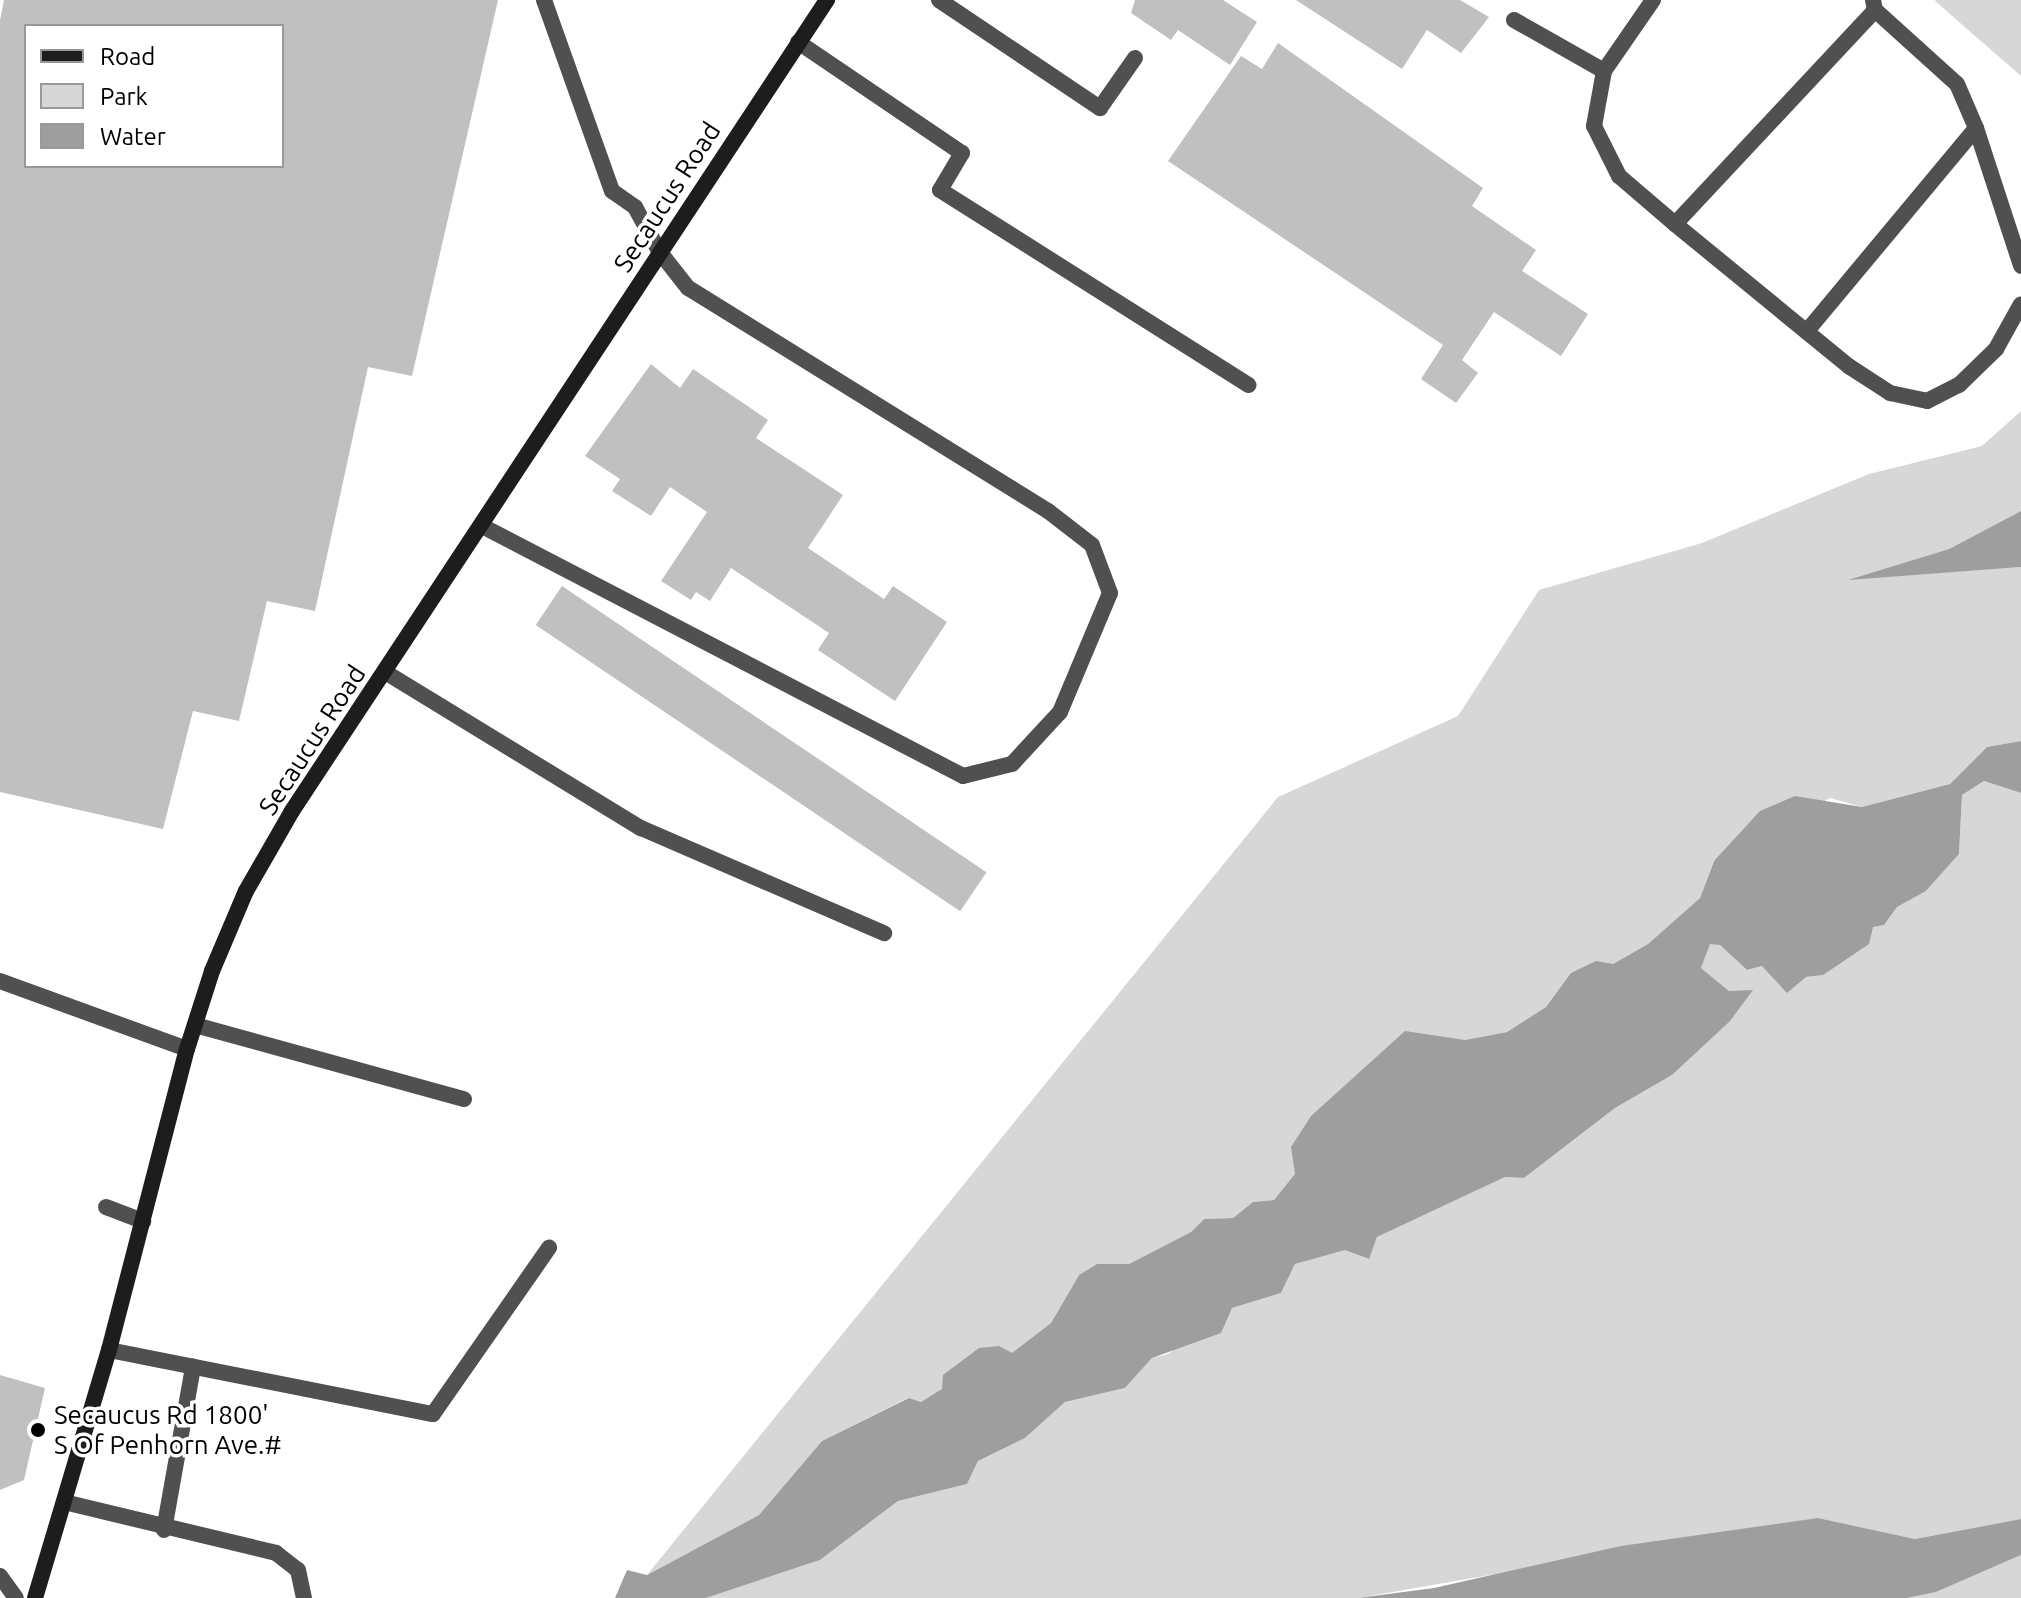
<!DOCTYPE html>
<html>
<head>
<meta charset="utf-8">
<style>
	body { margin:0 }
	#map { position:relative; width:2021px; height:1598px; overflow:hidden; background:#fff; font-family:Ubuntu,sans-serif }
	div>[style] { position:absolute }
	.green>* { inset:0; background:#d7d7d7 }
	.water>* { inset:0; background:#9e9e9e }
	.building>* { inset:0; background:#c0c0c0; transform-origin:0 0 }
	.service>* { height:16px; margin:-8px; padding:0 8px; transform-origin:8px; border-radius:8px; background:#505050 }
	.minor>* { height:16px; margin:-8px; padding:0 8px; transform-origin:8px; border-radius:8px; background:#505050 }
	.secondary>* { height:16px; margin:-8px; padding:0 8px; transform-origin:8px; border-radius:8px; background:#1d1d1d }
	.dots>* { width:22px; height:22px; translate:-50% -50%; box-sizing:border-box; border:4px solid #fff; border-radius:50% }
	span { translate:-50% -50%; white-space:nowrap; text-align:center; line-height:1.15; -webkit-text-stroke:7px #fff; paint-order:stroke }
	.street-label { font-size:26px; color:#000 }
	.poi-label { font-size:26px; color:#000 }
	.left { translate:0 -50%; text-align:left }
	.legend { position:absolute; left:24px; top:24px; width:260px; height:144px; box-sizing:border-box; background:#fff; border:2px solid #999; margin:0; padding:10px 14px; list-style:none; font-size:24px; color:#000 }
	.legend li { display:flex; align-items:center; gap:16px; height:40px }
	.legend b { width:40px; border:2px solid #999 }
</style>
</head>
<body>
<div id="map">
	<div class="green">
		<i style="clip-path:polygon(2021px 0,2021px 76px,1935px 1px,1936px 0)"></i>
		<i style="clip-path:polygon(2021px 411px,2021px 511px,1949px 549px,1852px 579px,2021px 567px,2021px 741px,1987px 747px,1950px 784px,1862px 807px,1830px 798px,1714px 860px,1700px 898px,1648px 944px,1613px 964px,1572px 973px,1546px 1007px,1507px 1032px,1465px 1040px,1439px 1038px,1291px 1147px,1296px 1174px,1274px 1200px,1253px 1202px,1233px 1218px,1204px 1219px,1191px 1232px,1129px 1264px,1097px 1264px,1079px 1275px,1051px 1323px,1012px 1354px,921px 1402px,908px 1398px,822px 1441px,759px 1515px,647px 1575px,1278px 797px,1458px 716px,1539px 590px,1702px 543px,1869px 474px,1982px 446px)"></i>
		<i style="clip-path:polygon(1984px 781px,2021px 793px,2021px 1519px,1915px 1539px,1818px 1518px,1358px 1598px,706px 1598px,820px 1560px,898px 1501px,967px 1484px,978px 1461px,1025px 1438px,1065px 1402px,1125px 1388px,1152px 1358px,1168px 1354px,1232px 1308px,1281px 1293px,1295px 1264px,1346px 1249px,1368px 1259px,1377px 1237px,1505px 1177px,1524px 1178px,1615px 1108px,1672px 1075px,1752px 991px,1729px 991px,1701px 968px,1710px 943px,1720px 945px,1747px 970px,1762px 966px,1806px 977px,1823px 975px,1873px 927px,1884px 925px,1897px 907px,1926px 891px,1959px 854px,1962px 795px)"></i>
		<i style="clip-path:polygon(2021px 1555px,2021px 1598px,1907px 1598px,1936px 1592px)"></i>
	</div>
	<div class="water">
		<i style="clip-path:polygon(2021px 511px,2021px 567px,1848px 580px,1949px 549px)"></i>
		<i style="clip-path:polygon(2021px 741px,2021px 793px,1984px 781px,1962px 795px,1959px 854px,1926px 891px,1897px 907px,1884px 925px,1873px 927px,1869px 944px,1823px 975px,1806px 977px,1787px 993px,1762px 966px,1747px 970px,1720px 945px,1710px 944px,1701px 968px,1729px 991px,1753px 990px,1730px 1021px,1672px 1075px,1615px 1108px,1524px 1178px,1505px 1177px,1377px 1237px,1369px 1259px,1345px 1250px,1295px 1264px,1281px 1293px,1232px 1308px,1221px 1333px,1152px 1358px,1125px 1388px,1065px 1402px,1025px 1438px,978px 1461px,967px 1484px,898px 1501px,820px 1560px,706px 1598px,615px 1598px,627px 1570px,647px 1575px,759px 1515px,822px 1441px,909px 1398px,921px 1402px,942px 1389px,943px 1375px,979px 1348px,999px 1346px,1012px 1353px,1051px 1323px,1079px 1275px,1097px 1264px,1129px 1264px,1191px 1232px,1204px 1219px,1233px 1218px,1253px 1202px,1274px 1200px,1295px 1174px,1291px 1147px,1311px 1116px,1405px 1031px,1465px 1040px,1507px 1032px,1546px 1007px,1571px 973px,1596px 961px,1613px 964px,1648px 944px,1700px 898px,1714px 861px,1760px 811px,1795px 796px,1862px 807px,1950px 784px,1987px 747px)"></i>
		<i style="clip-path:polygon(1818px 1518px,1915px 1539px,2021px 1519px,2021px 1555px,1936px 1592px,1907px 1598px,1358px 1598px,1434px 1588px,1621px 1546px)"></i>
	</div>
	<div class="building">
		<i style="clip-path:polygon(evenodd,4px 0,498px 0,412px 376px,368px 367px,315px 611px,267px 601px,239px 721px,193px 711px,163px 829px,0 792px,0 20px,4px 0,26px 26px,282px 26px,282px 166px,26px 166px,26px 26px)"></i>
		<i style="clip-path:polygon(1135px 0,1223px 0,1257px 22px,1230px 65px,1178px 30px,1171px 40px,1131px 13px)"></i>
		<i style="clip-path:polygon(1296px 0,1460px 0,1489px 17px,1461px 53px,1427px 30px,1402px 69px)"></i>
		<i style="clip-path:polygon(1278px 43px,1483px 188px,1472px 206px,1536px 250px,1522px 271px,1588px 314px,1561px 356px,1494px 312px,1462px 360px,1478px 373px,1456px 403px,1421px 379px,1443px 345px,1168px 161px,1241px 56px,1262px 69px)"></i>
		<i style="clip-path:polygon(651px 364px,680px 388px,693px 369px,768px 420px,756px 438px,843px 495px,808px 548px,884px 599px,893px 586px,947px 622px,895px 701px,818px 650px,829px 633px,731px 568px,710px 601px,696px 592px,691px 600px,661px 581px,707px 512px,670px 487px,651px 516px,612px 491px,620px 479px,585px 456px)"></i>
		<i style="left:562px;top:586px;width:512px;height:47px;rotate:34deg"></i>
		<i style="clip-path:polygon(0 1375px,45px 1388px,24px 1480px,0 1490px)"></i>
	</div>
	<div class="service">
		<i style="left:939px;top:0;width:194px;rotate:33.9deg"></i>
		<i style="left:1100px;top:108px;width:61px;rotate:-55deg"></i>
		<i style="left:1653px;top:0;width:86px;rotate:124.6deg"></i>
		<i style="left:1604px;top:71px;width:56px;rotate:100.3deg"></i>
		<i style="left:1594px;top:126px;width:56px;rotate:63.4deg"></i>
		<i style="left:1619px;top:176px;width:74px;rotate:40.6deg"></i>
		<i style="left:1675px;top:224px;width:226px;rotate:39.3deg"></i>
		<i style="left:1850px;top:367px;width:48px;rotate:33deg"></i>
		<i style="left:1890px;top:393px;width:38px;rotate:12deg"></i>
		<i style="left:1927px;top:401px;width:36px;rotate:-27deg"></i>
		<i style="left:1959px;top:385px;width:52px;rotate:-44.2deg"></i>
		<i style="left:1996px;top:349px;width:51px;rotate:-60.9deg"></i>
		<i style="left:1873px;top:0;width:10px;rotate:79deg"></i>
		<i style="left:1875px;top:10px;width:110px;rotate:42.1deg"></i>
		<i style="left:1957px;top:84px;width:48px;rotate:66.6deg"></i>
		<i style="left:1976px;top:128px;width:145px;rotate:71.9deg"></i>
		<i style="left:1514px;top:20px;width:103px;rotate:29.5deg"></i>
		<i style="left:798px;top:42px;width:198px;rotate:34.1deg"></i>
		<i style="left:962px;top:153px;width:43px;rotate:120.7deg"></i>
		<i style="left:940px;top:190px;width:365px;rotate:32.3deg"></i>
		<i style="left:1675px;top:224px;width:293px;rotate:-46.9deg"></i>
		<i style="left:1807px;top:331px;width:264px;rotate:-50.2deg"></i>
		<i style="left:482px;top:526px;width:542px;rotate:27.46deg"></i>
		<i style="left:963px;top:776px;width:50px;rotate:-13.8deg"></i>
		<i style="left:1012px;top:764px;width:71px;rotate:-47.3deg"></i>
		<i style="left:1060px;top:712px;width:129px;rotate:-67.2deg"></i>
		<i style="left:1110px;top:593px;width:51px;rotate:-110.6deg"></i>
		<i style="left:1092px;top:545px;width:56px;rotate:-142.3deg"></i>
		<i style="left:1048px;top:511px;width:423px;rotate:-148.2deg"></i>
		<i style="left:688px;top:288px;width:47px;rotate:-128.1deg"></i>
		<i style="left:659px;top:251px;width:50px;rotate:-118.6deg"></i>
		<i style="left:635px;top:207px;width:28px;rotate:-145deg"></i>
		<i style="left:612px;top:191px;width:203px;rotate:-109.6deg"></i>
		<i style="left:385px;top:672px;width:300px;rotate:31.4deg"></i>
		<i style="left:641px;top:828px;width:265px;rotate:23.4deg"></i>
		<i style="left:0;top:981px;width:199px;rotate:20deg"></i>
		<i style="left:195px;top:1025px;width:279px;rotate:15.4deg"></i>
		<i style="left:106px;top:1207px;width:40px;rotate:21deg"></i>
		<i style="left:109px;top:1350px;width:330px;rotate:11.2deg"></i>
		<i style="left:433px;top:1414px;width:203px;rotate:-55.1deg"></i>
		<i style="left:64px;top:1502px;width:218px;rotate:13.5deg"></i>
		<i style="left:276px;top:1553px;width:28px;rotate:38deg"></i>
		<i style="left:298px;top:1570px;width:29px;rotate:78deg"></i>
		<i style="left:164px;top:1530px;width:166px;rotate:-79.9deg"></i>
	</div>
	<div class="minor">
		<i style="left:0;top:1576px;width:27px;rotate:54deg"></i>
	</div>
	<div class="secondary">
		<i style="left:35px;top:1598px;width:259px;rotate:-73.4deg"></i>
		<i style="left:109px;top:1350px;width:311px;rotate:-75.5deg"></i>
		<i style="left:187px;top:1049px;width:82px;rotate:-72.2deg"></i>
		<i style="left:212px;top:971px;width:87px;rotate:-67deg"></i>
		<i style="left:246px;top:891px;width:92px;rotate:-60.1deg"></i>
		<i style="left:292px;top:811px;width:972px;rotate:-56.59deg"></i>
	</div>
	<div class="dots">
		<i style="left:38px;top:1430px;background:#000"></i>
	</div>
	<div class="street-label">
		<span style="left:667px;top:197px;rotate:-57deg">Secaucus Road</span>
		<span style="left:312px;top:740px;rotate:-57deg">Secaucus Road</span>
	</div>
	<div class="poi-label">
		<span class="left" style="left:54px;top:1430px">Secaucus Rd 1800'<br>S Of Penhorn Ave.#</span>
	</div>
	<ul class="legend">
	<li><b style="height:10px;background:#1d1d1d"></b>Road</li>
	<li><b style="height:22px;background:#d7d7d7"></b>Park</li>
	<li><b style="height:22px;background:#9e9e9e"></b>Water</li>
	</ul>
</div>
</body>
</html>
